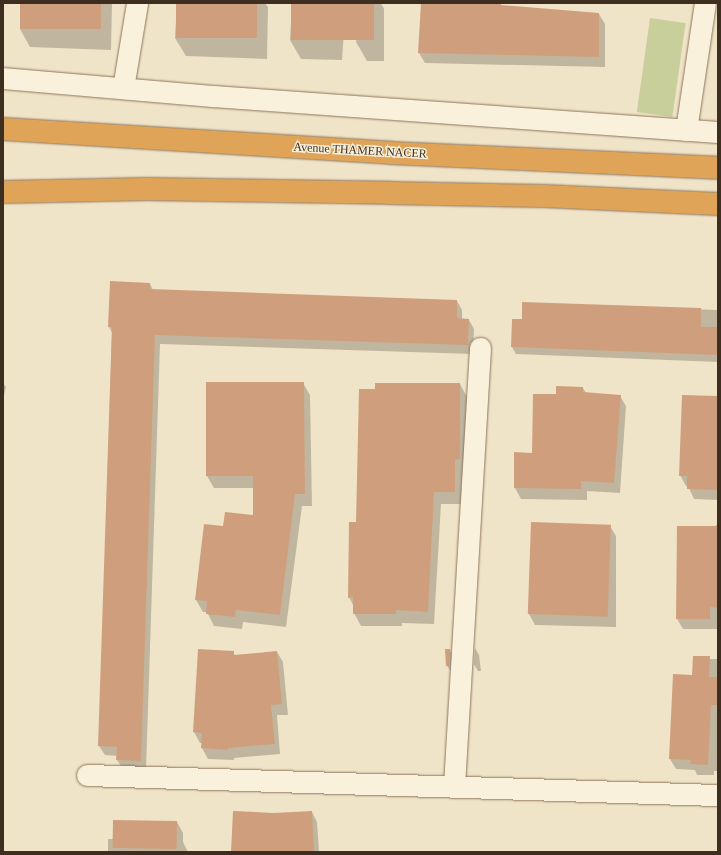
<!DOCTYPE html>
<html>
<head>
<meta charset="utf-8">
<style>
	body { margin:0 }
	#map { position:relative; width:721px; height:855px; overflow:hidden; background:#f0e4c8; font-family:"Times New Roman",serif }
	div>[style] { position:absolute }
	.green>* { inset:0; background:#c9cf9b; transform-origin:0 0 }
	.shadow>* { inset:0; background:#0003 }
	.building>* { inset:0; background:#cf9f7d; transform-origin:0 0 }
	.roads { filter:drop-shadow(0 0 1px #8d765c) drop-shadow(0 0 1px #8d765c) }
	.street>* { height:21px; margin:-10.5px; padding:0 10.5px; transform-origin:10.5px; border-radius:10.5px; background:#faf1dc }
	.highway>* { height:22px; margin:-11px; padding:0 11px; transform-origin:11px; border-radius:11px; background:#e0a458 }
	span { translate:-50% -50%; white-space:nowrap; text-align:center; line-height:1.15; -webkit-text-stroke:3px #f7eed8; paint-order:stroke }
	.street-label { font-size:12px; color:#3d2e20 }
	.frame { position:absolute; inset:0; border:4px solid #3d2e20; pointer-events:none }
</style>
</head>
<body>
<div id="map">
	<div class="green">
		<i style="left:650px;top:18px;width:36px;height:95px;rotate:8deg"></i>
	</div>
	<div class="shadow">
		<i style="clip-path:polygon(21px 3px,112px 3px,111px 50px,30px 47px,20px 29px)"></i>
		<i style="clip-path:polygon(177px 3px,265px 3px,268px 7px,267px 59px,186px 56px,175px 38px)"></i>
		<i style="clip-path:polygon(292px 3px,337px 3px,345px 16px,342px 60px,301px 59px,290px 40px)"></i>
		<i style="clip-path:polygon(362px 3px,381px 3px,384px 9px,384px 61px,367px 61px,356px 42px)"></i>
		<i style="clip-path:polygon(422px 3px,500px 3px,502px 6px,599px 14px,605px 24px,605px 67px,425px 63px,419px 53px)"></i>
		<i style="clip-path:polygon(150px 284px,153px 290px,457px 301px,462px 310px,462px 319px,469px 320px,474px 329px,473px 354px,160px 344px,146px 770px,123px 769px,117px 760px,118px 756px,105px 755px,99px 746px,112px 333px,109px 327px)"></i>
		<i style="clip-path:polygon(523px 303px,718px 310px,718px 362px,516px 354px,512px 347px,523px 320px)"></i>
		<i style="clip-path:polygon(3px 383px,6px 387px,3px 399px)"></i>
		<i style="clip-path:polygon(303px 383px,310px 395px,312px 506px,302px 506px,286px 627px,243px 622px,242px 629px,214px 626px,207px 612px,203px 612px,196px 600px,224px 528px,254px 516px,254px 488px,214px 488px,207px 476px)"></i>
		<i style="clip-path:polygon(460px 384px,467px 397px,467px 472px,462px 472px,462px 504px,441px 504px,434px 624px,402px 623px,402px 626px,361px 626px,354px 613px,354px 607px,349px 597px,357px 523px)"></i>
		<i style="clip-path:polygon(583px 388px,586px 393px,620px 396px,626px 406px,620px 493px,587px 491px,587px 500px,521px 499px,515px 488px,515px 453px,533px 454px,557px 396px)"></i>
		<i style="clip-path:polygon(718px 398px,718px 500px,694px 499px,688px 486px,686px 486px,680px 475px)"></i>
		<i style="clip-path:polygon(532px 523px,610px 526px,616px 536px,616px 627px,535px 625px,529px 614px)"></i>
		<i style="clip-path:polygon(716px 525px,718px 525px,718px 629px,683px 629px,677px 619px)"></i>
		<i style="clip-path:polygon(475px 648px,479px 655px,481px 671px,478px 671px,474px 664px)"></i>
		<i style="clip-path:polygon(447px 650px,450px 650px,454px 657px,452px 673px,447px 666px)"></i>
		<i style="clip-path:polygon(233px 652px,235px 656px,277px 652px,283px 662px,288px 715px,277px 715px,280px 754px,234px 758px,234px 760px,208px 759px,202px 748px,202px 743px,200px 743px,194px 732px)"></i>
		<i style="clip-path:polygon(709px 657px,710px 659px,718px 659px,718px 771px,714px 771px,714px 775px,697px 775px,695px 770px,676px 769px,670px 759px)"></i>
		<i style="clip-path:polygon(312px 812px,317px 822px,319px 852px,232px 852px,274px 814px)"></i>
		<i style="clip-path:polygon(177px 822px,183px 833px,183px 842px,188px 852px,108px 852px,108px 839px,114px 839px)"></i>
	</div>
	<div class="building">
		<i style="left:20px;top:3px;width:81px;height:26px"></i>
		<i style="left:176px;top:3px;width:81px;height:35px"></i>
		<i style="left:291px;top:3px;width:83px;height:37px"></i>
		<i style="clip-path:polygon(421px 3px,501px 3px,501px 5px,599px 13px,599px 57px,418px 53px)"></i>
		<i style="clip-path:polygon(110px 281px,150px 283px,150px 289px,457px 300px,457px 318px,469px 319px,468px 345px,155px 335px,141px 761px,116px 760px,117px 747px,98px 746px,112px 327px,108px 327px)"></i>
		<i style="clip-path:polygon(522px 302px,701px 308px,701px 327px,718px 327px,718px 355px,511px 347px,512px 319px,522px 319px)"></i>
		<i style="clip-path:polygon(206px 382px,304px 382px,305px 494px,295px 494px,280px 615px,236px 610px,235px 617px,206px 614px,207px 601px,195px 600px,204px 524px,223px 526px,225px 512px,253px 515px,253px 476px,206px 476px)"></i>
		<i style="clip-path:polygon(375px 383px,460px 383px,460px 459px,455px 460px,455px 492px,434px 492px,428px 612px,396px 610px,396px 614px,353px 614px,353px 597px,348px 598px,349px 522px,356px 522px,359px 389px,375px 389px)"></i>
		<i style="clip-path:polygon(556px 386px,583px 387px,583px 392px,621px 395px,614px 483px,581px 481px,581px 489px,514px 488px,514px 452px,532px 453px,533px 394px,556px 394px)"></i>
		<i style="clip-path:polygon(682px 395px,718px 396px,718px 490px,687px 489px,687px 476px,679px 476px)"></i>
		<i style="left:531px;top:522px;width:80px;height:92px;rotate:2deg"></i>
		<i style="clip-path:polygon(677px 526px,718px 526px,718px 608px,710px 607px,710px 619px,676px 619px)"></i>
		<i style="clip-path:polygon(198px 649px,234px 651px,234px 655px,277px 651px,282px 704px,271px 705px,275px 744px,228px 748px,228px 750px,201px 748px,202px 733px,193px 732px)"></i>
		<i style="clip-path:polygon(445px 649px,450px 649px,449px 666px,446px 666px)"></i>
		<i style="clip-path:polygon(693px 656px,710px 656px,709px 677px,718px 677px,718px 705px,711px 705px,708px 765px,690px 764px,691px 760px,669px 759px,673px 674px,692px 675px)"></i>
		<i style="clip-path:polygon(233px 811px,274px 813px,312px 811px,314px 852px,231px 852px)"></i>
		<i style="left:113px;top:820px;width:64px;height:28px;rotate:1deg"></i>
	</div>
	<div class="roads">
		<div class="street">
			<i style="left:3px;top:78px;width:211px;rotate:4.9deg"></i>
			<i style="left:213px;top:96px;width:506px;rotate:4.08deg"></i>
			<i style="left:123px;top:88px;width:86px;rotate:-80.6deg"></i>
			<i style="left:686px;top:130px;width:128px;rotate:-81.5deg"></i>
			<i style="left:87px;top:775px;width:631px;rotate:1.82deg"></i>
			<i style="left:454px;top:786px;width:439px;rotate:-86.6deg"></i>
		</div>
		<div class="highway">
			<i style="left:3px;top:129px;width:389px;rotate:3.5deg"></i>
			<i style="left:391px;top:153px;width:327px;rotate:2.6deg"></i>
			<i style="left:3px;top:192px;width:144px;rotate:-1.2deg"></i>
			<i style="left:147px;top:189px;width:243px;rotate:0.9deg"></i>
			<i style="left:390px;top:193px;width:154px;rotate:1.1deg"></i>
			<i style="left:544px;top:196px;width:174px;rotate:2.6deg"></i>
		</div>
	</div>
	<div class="street-label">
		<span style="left:360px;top:151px;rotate:3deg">Avenue THAMER NACER</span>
	</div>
	<div class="frame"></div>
</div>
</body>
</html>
